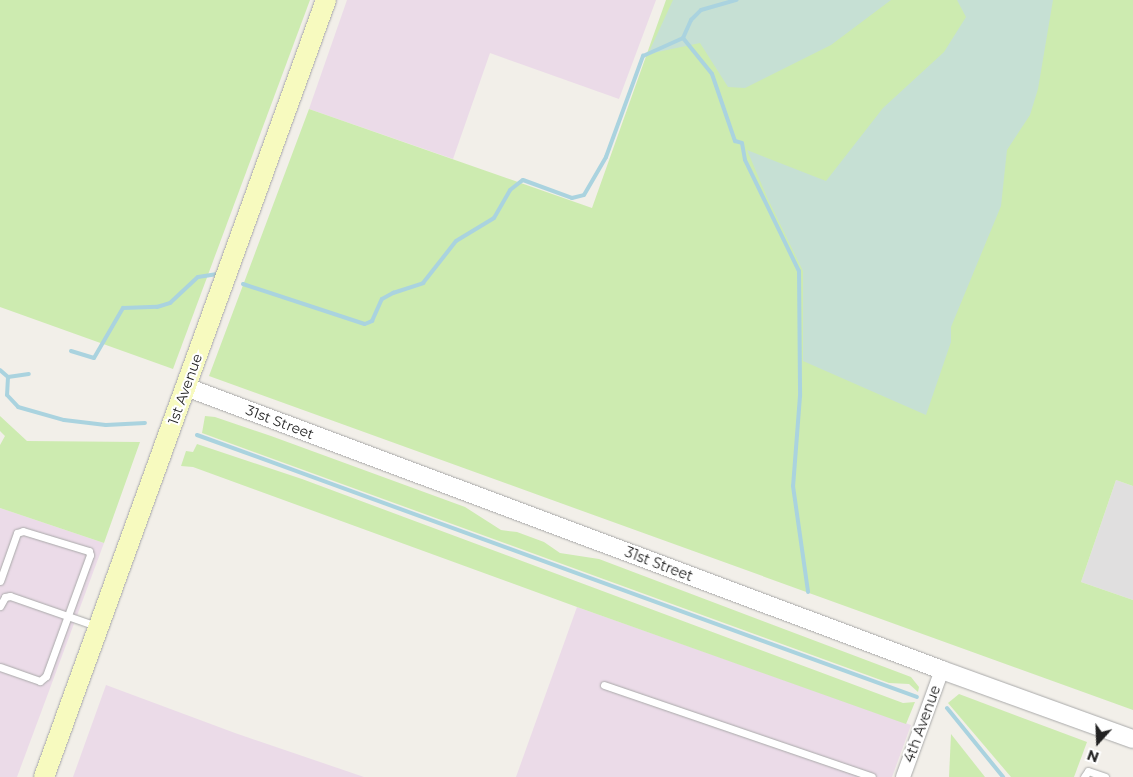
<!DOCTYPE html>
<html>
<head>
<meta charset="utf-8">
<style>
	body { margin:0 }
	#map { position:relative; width:1133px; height:777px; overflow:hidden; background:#f2efe9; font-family:Montserrat,sans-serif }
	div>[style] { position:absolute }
	.residential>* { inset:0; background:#e0dfdf }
	.industrial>* { inset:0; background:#ebdbe8 }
	.grass>* { inset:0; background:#cdebb0 }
	.wetland>* { inset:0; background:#c6e0d4 }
	.stream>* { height:4px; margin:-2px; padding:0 2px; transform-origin:2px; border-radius:2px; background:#aad3df }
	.roads { filter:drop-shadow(0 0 1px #a9a9a9) drop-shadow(0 0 1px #a9a9a9) }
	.service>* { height:7px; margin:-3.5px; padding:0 3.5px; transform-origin:3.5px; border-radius:3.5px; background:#fff }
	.minor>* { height:14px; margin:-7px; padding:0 7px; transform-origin:7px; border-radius:7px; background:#fff }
	.tertiary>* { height:18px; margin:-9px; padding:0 9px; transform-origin:9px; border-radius:9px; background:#fff }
	.secondary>* { height:20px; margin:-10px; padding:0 10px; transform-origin:10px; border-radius:10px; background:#f7fabf }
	span { translate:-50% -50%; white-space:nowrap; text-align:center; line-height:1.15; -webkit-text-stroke:4px #fff; paint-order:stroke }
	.street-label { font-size:14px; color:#222 }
	.north { position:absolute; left:1073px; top:717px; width:50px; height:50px; -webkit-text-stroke:4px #fff; paint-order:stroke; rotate:200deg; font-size:14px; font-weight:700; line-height:20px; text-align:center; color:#222 }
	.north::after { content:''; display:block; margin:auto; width:18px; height:22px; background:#222; clip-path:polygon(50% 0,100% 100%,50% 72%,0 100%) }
</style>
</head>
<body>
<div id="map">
	<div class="residential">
		<i style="clip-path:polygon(1116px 480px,1133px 486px,1133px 600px,1081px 582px)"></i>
	</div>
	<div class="industrial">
		<i style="clip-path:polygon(347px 0,656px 0,619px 99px,490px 53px,453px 159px,309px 109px)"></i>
		<i style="clip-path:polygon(0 508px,104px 543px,17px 777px,0 777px)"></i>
		<i style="clip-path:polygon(577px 607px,911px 725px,892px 777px,516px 777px)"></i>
		<i style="clip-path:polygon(106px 685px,235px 733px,364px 777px,73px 777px)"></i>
	</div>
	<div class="grass">
		<i style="clip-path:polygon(0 0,310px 0,173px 369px,0 307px)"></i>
		<i style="clip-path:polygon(666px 0,1133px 0,1133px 486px,1116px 480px,1081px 582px,1133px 600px,1133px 710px,209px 376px,309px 109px,592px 208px)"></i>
		<i style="clip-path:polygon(0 416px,27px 441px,140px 442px,104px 543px,0 508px,0 445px,5px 436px,0 431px)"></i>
		<i style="clip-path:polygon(205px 416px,215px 417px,271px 436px,465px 507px,501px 530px,517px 532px,544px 542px,560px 553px,599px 559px,911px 677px,919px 687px,918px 692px,909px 684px,889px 683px,202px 433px)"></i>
		<i style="clip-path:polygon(197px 444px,302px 479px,903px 703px,915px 702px,906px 724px,577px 607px,193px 467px,181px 466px,186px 451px,193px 452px)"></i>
		<i style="clip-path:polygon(959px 694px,1087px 742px,1074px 777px,1011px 777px,948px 703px)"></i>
		<i style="clip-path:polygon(951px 734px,985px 777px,949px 777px)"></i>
	</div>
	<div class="wetland">
		<i style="clip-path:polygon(673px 0,891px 0,831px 45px,745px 88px,728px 87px,700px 43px,648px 54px)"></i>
		<i style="clip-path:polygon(957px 0,1053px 0,1038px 89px,1030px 115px,1007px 150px,1001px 206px,951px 327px,951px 342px,926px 415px,803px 361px,803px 271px,767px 197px,747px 150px,826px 181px,883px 108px,944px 52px,966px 17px)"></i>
	</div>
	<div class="stream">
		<i style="left:683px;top:38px;width:20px;rotate:-66deg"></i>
		<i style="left:691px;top:20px;width:14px;rotate:-45deg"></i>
		<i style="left:701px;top:10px;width:37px;rotate:-16deg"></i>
		<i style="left:243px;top:284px;width:128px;rotate:18.2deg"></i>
		<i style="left:365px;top:324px;width:8px;rotate:-23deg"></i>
		<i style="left:372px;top:321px;width:24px;rotate:-66deg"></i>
		<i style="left:382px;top:299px;width:13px;rotate:-29deg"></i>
		<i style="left:393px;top:293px;width:32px;rotate:-18deg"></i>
		<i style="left:423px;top:283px;width:53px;rotate:-51.8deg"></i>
		<i style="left:456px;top:241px;width:44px;rotate:-31.2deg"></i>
		<i style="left:494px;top:218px;width:32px;rotate:-60deg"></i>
		<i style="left:510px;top:190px;width:16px;rotate:-38deg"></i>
		<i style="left:523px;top:180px;width:52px;rotate:20.2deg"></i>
		<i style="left:572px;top:198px;width:12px;rotate:-14deg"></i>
		<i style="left:584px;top:195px;width:44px;rotate:-59.9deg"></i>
		<i style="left:606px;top:157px;width:108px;rotate:-69.9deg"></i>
		<i style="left:643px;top:56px;width:44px;rotate:-24.2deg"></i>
		<i style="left:683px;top:38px;width:46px;rotate:51.1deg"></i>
		<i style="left:712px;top:74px;width:71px;rotate:71.1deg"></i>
		<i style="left:735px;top:141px;width:7px;rotate:16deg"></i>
		<i style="left:742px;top:143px;width:17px;rotate:80deg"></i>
		<i style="left:745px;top:160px;width:123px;rotate:64.1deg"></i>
		<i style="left:799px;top:271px;width:125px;rotate:89.5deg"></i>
		<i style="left:800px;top:396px;width:90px;rotate:94.4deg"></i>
		<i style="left:793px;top:486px;width:107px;rotate:81.9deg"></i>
		<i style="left:71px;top:351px;width:24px;rotate:17deg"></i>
		<i style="left:94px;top:358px;width:58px;rotate:-59.9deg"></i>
		<i style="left:123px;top:308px;width:34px;rotate:-2deg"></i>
		<i style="left:157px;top:307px;width:14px;rotate:-17deg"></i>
		<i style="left:170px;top:303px;width:38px;rotate:-43deg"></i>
		<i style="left:198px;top:277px;width:18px;rotate:-9deg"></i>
		<i style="left:0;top:370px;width:11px;rotate:41deg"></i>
		<i style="left:8px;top:377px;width:18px;rotate:93deg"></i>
		<i style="left:7px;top:395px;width:16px;rotate:47deg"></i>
		<i style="left:18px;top:407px;width:48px;rotate:15.8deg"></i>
		<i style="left:64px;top:420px;width:42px;rotate:6.8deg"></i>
		<i style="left:106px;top:425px;width:39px;rotate:-3deg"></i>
		<i style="left:8px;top:377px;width:21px;rotate:-8deg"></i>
		<i style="left:197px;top:435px;width:766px;rotate:20deg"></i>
		<i style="left:947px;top:708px;width:89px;rotate:50.9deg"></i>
	</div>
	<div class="roads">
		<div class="service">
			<i style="left:0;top:581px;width:51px;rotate:-70.5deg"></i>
			<i style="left:17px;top:533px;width:6px;rotate:-18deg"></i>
			<i style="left:23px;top:531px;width:69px;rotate:16.9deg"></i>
			<i style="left:89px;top:551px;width:4px;rotate:76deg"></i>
			<i style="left:90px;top:555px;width:129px;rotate:110deg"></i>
			<i style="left:46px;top:676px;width:8px;rotate:140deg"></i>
			<i style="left:40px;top:681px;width:42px;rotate:-160.7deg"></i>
			<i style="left:0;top:606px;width:10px;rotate:-61deg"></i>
			<i style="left:5px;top:597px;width:5px;rotate:-11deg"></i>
			<i style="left:10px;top:596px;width:91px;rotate:19.2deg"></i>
			<i style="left:604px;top:685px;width:283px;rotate:18.9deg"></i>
			<i style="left:1084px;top:777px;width:7px;rotate:-56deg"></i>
			<i style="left:1088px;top:771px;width:18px;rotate:19deg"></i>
		</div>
		<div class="minor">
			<i style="left:903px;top:777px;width:114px;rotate:-70deg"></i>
		</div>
		<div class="tertiary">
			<i style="left:186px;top:387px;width:807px;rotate:20.52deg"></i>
			<i style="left:942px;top:670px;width:203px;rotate:19.9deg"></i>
		</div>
		<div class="secondary">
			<i style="left:44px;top:777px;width:827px;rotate:-70.05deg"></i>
		</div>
	</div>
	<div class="street-label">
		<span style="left:185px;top:389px;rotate:-70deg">1st Avenue</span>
		<span style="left:280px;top:422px;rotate:21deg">31st Street</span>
		<span style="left:659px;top:564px;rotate:21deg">31st Street</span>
		<span style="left:922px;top:724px;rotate:-70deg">4th Avenue</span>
	</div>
	<div class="north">N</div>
</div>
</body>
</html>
